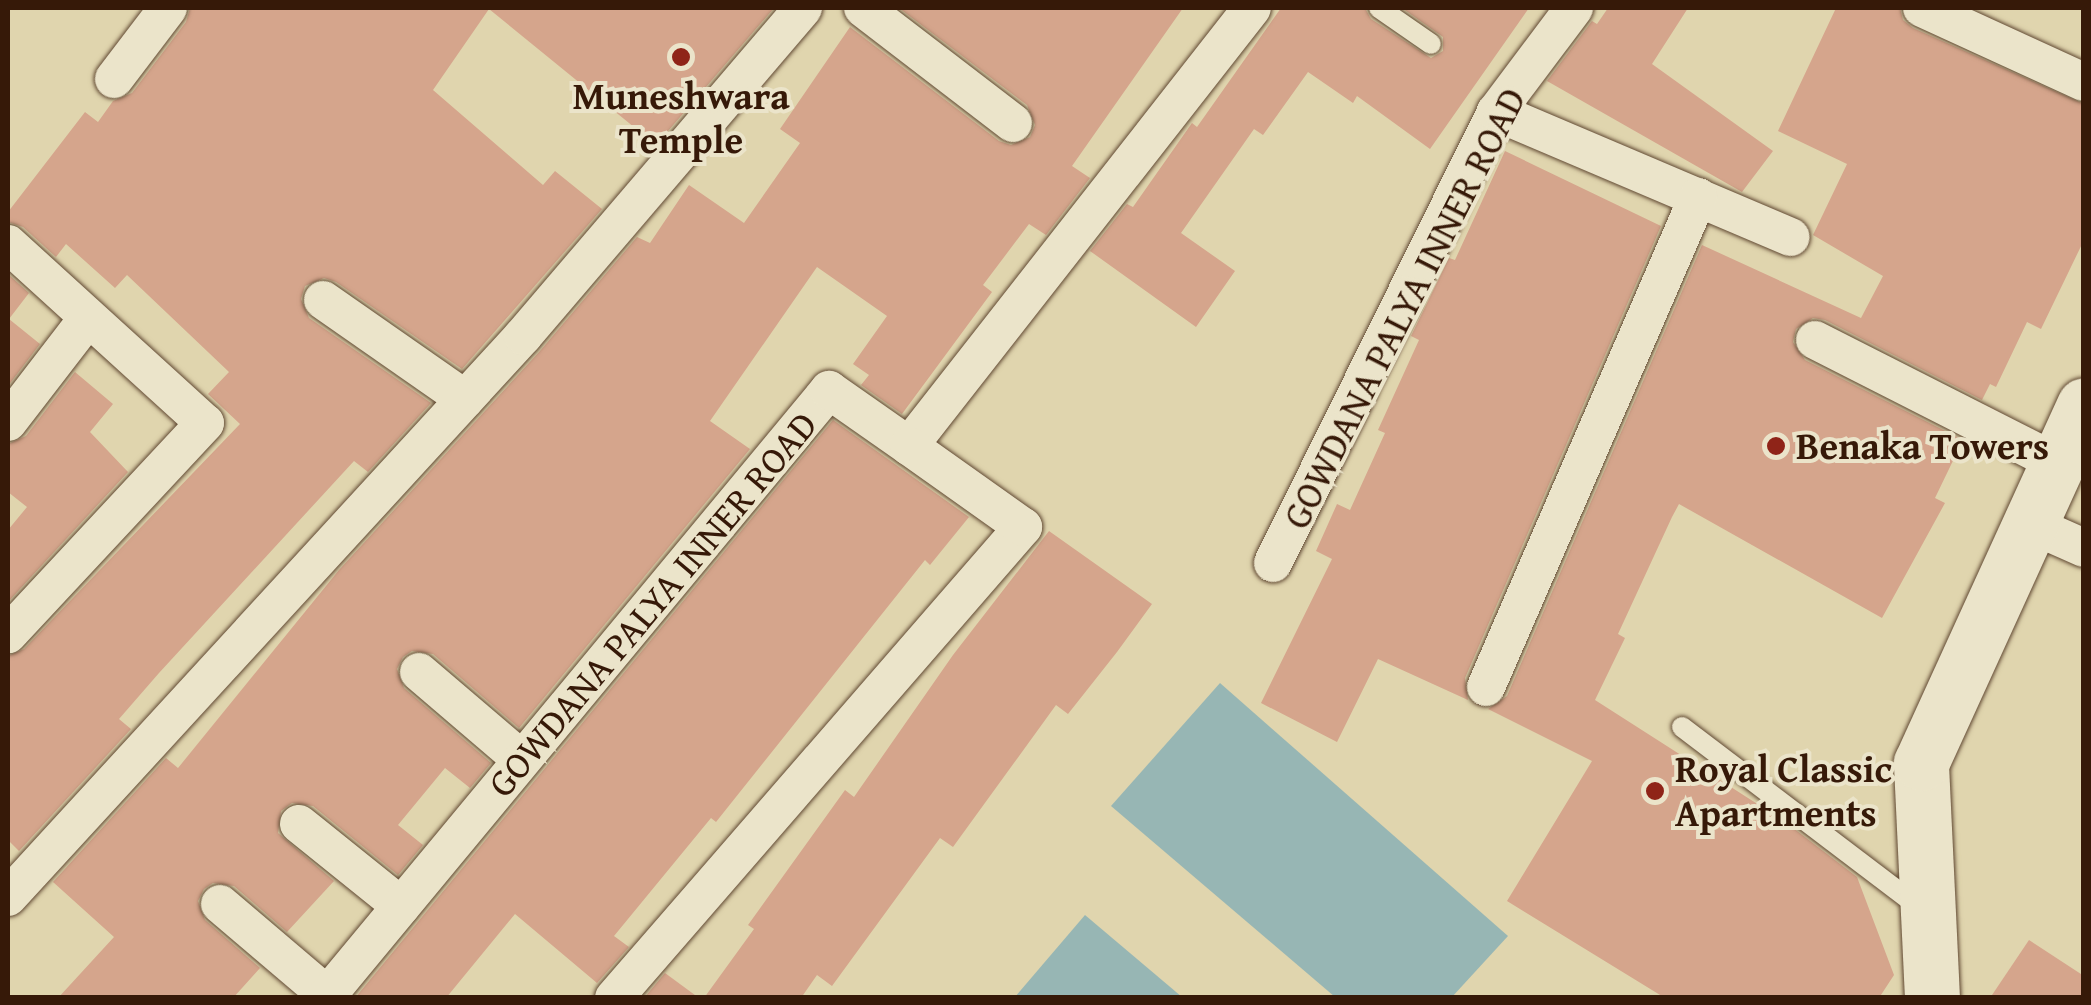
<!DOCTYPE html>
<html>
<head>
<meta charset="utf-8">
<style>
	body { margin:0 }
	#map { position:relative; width:2091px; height:1005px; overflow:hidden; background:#e0d5ae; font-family:"Gentium Book Plus",serif }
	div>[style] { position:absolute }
	.water>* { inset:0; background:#97b6b4 }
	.building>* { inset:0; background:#d5a58c }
	.roads { filter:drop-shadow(0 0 2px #604832) drop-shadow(0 0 2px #604832) }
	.service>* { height:20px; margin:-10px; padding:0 10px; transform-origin:10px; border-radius:10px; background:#ebe4ca }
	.minor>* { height:38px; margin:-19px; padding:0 19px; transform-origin:19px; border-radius:19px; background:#ebe4ca }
	.secondary>* { height:55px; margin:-27.5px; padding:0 27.5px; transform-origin:27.5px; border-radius:27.5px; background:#ebe4ca }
	.dots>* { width:28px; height:28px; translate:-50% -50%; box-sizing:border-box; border:5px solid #ebe4ca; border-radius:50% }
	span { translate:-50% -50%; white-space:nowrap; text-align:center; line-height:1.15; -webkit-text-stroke:8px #ebe4ca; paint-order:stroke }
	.poi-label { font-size:38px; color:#361908; font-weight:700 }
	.left { translate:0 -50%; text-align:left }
	.street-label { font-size:38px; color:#361908 }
	.frame { position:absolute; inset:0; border:10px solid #361908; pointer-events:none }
</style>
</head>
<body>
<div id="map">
	<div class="water">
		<i style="clip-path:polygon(1220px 683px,1508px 936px,1452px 997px,1335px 997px,1111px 806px)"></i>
		<i style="clip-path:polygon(1085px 915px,1182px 997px,1015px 997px)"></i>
	</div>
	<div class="building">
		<i style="clip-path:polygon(190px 8px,774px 8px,656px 145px,489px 9px,433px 90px,543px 185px,555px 171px,602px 209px,462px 369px,336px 282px,324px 278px,305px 286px,301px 299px,309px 318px,431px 403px,368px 472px,354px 461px,159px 673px,119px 719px,131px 729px,19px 851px,8px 840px,8px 656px,24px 649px,240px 424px,208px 394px,229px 372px,127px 275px,115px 288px,66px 244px,56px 257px,23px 227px,8px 222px,8px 212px,85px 112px,98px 122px,113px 101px,132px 93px,186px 22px)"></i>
		<i style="clip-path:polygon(899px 8px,1183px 8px,1072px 166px,1090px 178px,1046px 235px,1029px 224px,983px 285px,992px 292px,902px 414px,861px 385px,869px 375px,853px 364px,887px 316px,817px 267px,710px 421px,750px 449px,519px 728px,433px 654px,412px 651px,403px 657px,397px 669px,404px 688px,491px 763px,470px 788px,445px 768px,398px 825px,423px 845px,398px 875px,313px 806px,292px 803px,281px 811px,278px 833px,334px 881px,287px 932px,234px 886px,213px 883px,204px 889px,198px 901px,205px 920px,260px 968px,233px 998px,58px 998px,114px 937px,53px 882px,166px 758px,178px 768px,339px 570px,540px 351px,637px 237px,650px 243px,689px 185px,744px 223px,800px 143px,780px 129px,850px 27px,999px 141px,1011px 145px,1030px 137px,1035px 125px,1027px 105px)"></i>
		<i style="clip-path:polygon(1281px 8px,1365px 8px,1371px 19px,1431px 58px,1443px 51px,1443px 37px,1402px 8px,1529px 8px,1430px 149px,1357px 96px,1353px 103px,1308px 72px,1263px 135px,1254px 129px,1181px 233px,1235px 271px,1196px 327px,1090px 251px,1127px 204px,1133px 207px,1192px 123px,1197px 127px)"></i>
		<i style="clip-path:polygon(1608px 8px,1688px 8px,1652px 64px,1773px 151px,1742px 192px,1547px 81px,1592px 21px,1597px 24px)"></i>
		<i style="clip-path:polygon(1836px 8px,1900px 8px,1903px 20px,1913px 28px,2084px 104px,2084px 240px,2041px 329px,2027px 322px,1996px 387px,1990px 384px,1982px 400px,1825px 320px,1813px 318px,1796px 329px,1793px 342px,1805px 360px,1963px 440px,1935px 498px,1945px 503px,1882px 618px,1679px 504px,1672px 517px,1618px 634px,1625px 638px,1595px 700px,1784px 821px,1857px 877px,1894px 975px,1879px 998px,1665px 998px,1507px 901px,1592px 761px,1488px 709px,1507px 696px,1702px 245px,1861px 318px,1883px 276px,1813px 235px,1847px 164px,1778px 131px)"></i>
		<i style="clip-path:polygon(1505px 151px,1661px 226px,1465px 678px,1468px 700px,1378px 659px,1337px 742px,1261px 703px,1332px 559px,1316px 551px,1337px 504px,1350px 510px,1385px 433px,1378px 430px,1419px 340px,1411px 336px,1449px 258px,1455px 260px)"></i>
		<i style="clip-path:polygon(8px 274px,29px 293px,9px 319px,40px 344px,8px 386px)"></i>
		<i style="clip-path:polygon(75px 372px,113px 404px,90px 432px,128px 472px,8px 602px,8px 530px,27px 507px,8px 492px,8px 444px,26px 436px)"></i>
		<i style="clip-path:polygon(833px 420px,969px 517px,930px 565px,925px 560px,716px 822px,711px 818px,614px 936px,629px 947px,597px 983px,515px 914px,446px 998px,355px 998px)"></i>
		<i style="clip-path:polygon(1049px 531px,1152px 604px,1117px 652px,1068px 714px,1056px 705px,953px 847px,940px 838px,832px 986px,817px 975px,801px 998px,704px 998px,754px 929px,748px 925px,845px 790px,854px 797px,953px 655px)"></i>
		<i style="clip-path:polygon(2029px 940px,2084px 976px,2084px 998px,1990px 998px)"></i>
		<i style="clip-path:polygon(665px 973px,699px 998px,644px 998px)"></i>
	</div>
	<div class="roads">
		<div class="service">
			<i style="left:1379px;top:8px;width:63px;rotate:34.7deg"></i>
			<i style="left:1682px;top:727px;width:298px;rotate:37.2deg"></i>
		</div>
		<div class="minor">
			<i style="left:863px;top:8px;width:189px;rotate:37.5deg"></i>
			<i style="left:1922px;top:8px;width:178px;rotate:24.6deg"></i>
			<i style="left:114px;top:79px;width:89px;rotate:-52.7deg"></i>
			<i style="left:1496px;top:112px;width:320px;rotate:23deg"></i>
			<i style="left:8px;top:244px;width:266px;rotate:42.3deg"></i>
			<i style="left:205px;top:423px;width:289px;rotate:133deg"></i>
			<i style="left:323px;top:300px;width:173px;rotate:34.9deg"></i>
			<i style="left:1815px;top:340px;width:271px;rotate:26.9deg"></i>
			<i style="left:8px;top:422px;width:131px;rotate:-52.4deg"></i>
			<i style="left:2030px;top:524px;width:59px;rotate:24deg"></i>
			<i style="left:1273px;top:563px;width:503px;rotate:-63.69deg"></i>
			<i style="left:1496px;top:112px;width:130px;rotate:-53.1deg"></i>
			<i style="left:419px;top:672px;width:135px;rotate:40.5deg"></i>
			<i style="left:1486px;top:687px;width:534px;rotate:-66.6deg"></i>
			<i style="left:299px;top:824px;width:131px;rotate:38.8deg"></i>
			<i style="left:8px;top:897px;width:762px;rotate:-47.45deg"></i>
			<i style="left:523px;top:336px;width:431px;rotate:-49.5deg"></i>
			<i style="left:220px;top:904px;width:140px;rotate:40.4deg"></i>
			<i style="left:325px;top:998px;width:790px;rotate:-50.34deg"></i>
			<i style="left:829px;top:390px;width:98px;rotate:35deg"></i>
			<i style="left:909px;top:446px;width:556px;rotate:-51.94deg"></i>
			<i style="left:614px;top:998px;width:624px;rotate:-49.03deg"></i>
			<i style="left:1023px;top:527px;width:140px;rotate:-144.6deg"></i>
		</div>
		<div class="secondary">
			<i style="left:1932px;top:998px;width:235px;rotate:-92.7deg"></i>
			<i style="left:1921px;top:763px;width:393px;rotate:-65.5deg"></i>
		</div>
	</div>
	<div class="dots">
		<i style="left:681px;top:57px;background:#8f2418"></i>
		<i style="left:1776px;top:446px;background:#8f2418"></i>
		<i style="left:1655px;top:791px;background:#8f2418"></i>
	</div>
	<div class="poi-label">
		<span style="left:681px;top:118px">Muneshwara<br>Temple</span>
		<span class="left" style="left:1796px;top:446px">Benaka Towers</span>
		<span class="left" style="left:1675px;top:791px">Royal Classic<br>Apartments</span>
	</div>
	<div class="street-label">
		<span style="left:1404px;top:308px;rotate:-63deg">GOWDANA PALYA INNER ROAD</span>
		<span style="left:652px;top:604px;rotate:-50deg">GOWDANA PALYA INNER ROAD</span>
	</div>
	<div class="frame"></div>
</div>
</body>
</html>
